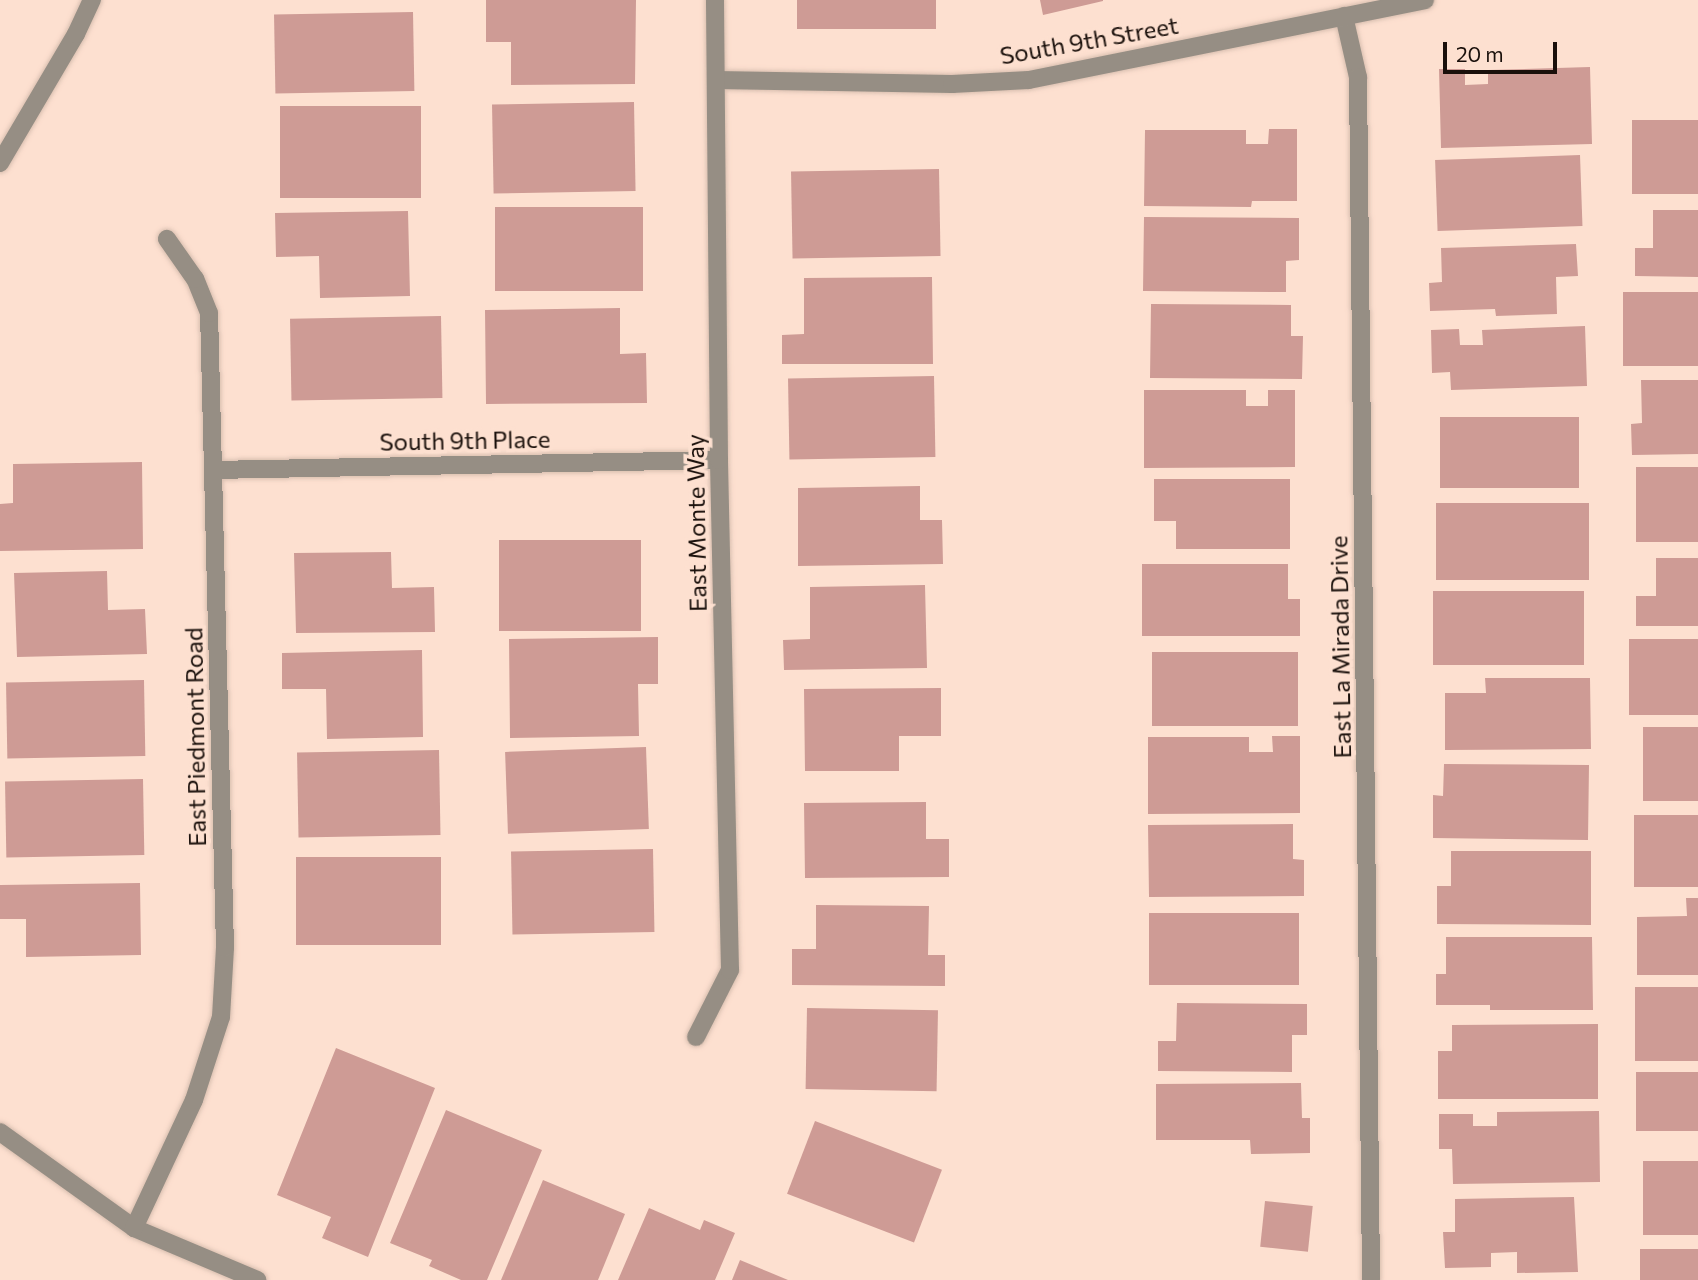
<!DOCTYPE html>
<html>
<head>
<meta charset="utf-8">
<style>
	body { margin:0 }
	#map { position:relative; width:1698px; height:1280px; overflow:hidden; background:#fde0d0; font-family:Commissioner,sans-serif }
	div>[style] { position:absolute }
	.building>* { inset:0; background:#ce9b95; transform-origin:0 0 }
	.roads { filter:drop-shadow(0 0 2px #d9bfb0) drop-shadow(0 0 2px #d9bfb0) }
	.street>* { height:18px; margin:-9px; padding:0 9px; transform-origin:9px; border-radius:9px; background:#968e84 }
	span { translate:-50% -50%; white-space:nowrap; text-align:center; line-height:1.15; -webkit-text-stroke:7px #fde0d0; paint-order:stroke }
	.street-label { font-size:24px; color:#1a100b }
	.scale { position:absolute; left:1443px; top:42px; width:114px; height:32px; box-sizing:border-box; border:4px solid #1a100b; border-top:0; padding-left:9px; font-size:21px; line-height:24px; white-space:nowrap; color:#1a100b; -webkit-text-stroke:5px #fde0d0; paint-order:stroke }
</style>
</head>
<body>
<div id="map">
	<div class="building">
		<i style="clip-path:polygon(486px 0,636px 0,635px 84px,511px 85px,511px 42px,486px 42px)"></i>
		<i style="left:797px;top:0;width:139px;height:29px"></i>
		<i style="clip-path:polygon(1040px 0,1103px 0,1103px 1px,1043px 15px)"></i>
		<i style="left:413px;top:12px;width:79px;height:139px;rotate:89deg"></i>
		<i style="clip-path:polygon(1590px 67px,1592px 144px,1441px 148px,1439px 69px,1465px 69px,1465px 85px,1488px 84px,1488px 70px)"></i>
		<i style="left:634px;top:102px;width:89px;height:142px;rotate:89deg"></i>
		<i style="left:421px;top:106px;width:92px;height:141px;rotate:90deg"></i>
		<i style="left:1698px;top:120px;width:74px;height:66px;rotate:90deg"></i>
		<i style="clip-path:polygon(1269px 129px,1297px 129px,1297px 201px,1252px 201px,1251px 207px,1144px 206px,1145px 130px,1246px 130px,1246px 144px,1268px 144px)"></i>
		<i style="left:1580px;top:155px;width:71px;height:145px;rotate:88deg"></i>
		<i style="left:939px;top:169px;width:87px;height:148px;rotate:89deg"></i>
		<i style="left:495px;top:207px;width:148px;height:84px"></i>
		<i style="clip-path:polygon(1653px 210px,1698px 210px,1698px 277px,1635px 276px,1635px 248px,1653px 248px)"></i>
		<i style="clip-path:polygon(408px 211px,410px 296px,320px 298px,319px 256px,276px 257px,275px 213px)"></i>
		<i style="clip-path:polygon(1144px 217px,1299px 218px,1299px 260px,1286px 261px,1286px 292px,1143px 291px)"></i>
		<i style="clip-path:polygon(1576px 244px,1578px 276px,1556px 277px,1557px 314px,1496px 316px,1495px 309px,1430px 311px,1429px 283px,1442px 282px,1441px 248px)"></i>
		<i style="clip-path:polygon(932px 277px,933px 364px,782px 364px,782px 335px,804px 334px,804px 278px)"></i>
		<i style="left:1623px;top:292px;width:75px;height:74px"></i>
		<i style="clip-path:polygon(1151px 304px,1291px 305px,1291px 336px,1303px 336px,1302px 379px,1150px 378px)"></i>
		<i style="clip-path:polygon(620px 308px,620px 354px,646px 353px,647px 403px,486px 404px,485px 310px)"></i>
		<i style="left:441px;top:316px;width:82px;height:151px;rotate:89deg"></i>
		<i style="clip-path:polygon(1585px 326px,1587px 386px,1451px 390px,1450px 372px,1432px 373px,1431px 330px,1459px 329px,1460px 345px,1483px 345px,1482px 330px)"></i>
		<i style="left:934px;top:376px;width:81px;height:146px;rotate:89deg"></i>
		<i style="clip-path:polygon(1641px 380px,1698px 380px,1698px 454px,1632px 455px,1631px 424px,1642px 423px)"></i>
		<i style="clip-path:polygon(1144px 390px,1246px 390px,1246px 406px,1268px 406px,1268px 390px,1295px 390px,1295px 467px,1144px 468px)"></i>
		<i style="left:1440px;top:417px;width:139px;height:71px"></i>
		<i style="clip-path:polygon(142px 462px,143px 549px,0 551px,0 504px,13px 503px,13px 464px)"></i>
		<i style="left:1698px;top:467px;width:75px;height:62px;rotate:90deg"></i>
		<i style="clip-path:polygon(1154px 479px,1290px 479px,1290px 549px,1176px 549px,1176px 521px,1154px 521px)"></i>
		<i style="clip-path:polygon(920px 486px,920px 520px,942px 520px,943px 564px,798px 566px,798px 488px)"></i>
		<i style="left:1436px;top:503px;width:153px;height:77px"></i>
		<i style="left:499px;top:540px;width:142px;height:91px"></i>
		<i style="clip-path:polygon(391px 552px,392px 588px,434px 587px,435px 632px,296px 633px,294px 553px)"></i>
		<i style="clip-path:polygon(1656px 558px,1698px 558px,1698px 626px,1636px 626px,1636px 596px,1656px 596px)"></i>
		<i style="clip-path:polygon(1142px 564px,1288px 564px,1288px 599px,1300px 599px,1300px 636px,1142px 636px)"></i>
		<i style="clip-path:polygon(107px 571px,108px 610px,145px 609px,147px 654px,17px 657px,14px 573px)"></i>
		<i style="clip-path:polygon(925px 585px,927px 668px,784px 670px,783px 640px,810px 639px,810px 587px)"></i>
		<i style="left:1433px;top:591px;width:151px;height:74px"></i>
		<i style="clip-path:polygon(658px 637px,658px 684px,638px 684px,639px 736px,510px 738px,509px 639px)"></i>
		<i style="left:1698px;top:639px;width:76px;height:69px;rotate:90deg"></i>
		<i style="clip-path:polygon(422px 650px,423px 737px,327px 739px,326px 689px,282px 689px,282px 653px)"></i>
		<i style="left:1298px;top:652px;width:74px;height:146px;rotate:90deg"></i>
		<i style="clip-path:polygon(1485px 678px,1590px 678px,1591px 749px,1445px 750px,1445px 693px,1486px 693px)"></i>
		<i style="left:144px;top:680px;width:76px;height:138px;rotate:89deg"></i>
		<i style="clip-path:polygon(941px 688px,941px 736px,899px 736px,899px 771px,805px 771px,804px 689px)"></i>
		<i style="left:1643px;top:727px;width:55px;height:74px"></i>
		<i style="clip-path:polygon(1272px 736px,1300px 736px,1300px 813px,1148px 814px,1148px 737px,1249px 737px,1249px 752px,1273px 752px)"></i>
		<i style="left:646px;top:747px;width:82px;height:141px;rotate:88deg"></i>
		<i style="left:439px;top:750px;width:85px;height:142px;rotate:89deg"></i>
		<i style="clip-path:polygon(1444px 764px,1589px 765px,1588px 840px,1433px 838px,1433px 795px,1443px 796px)"></i>
		<i style="left:143px;top:779px;width:76px;height:138px;rotate:89deg"></i>
		<i style="clip-path:polygon(926px 802px,926px 839px,949px 839px,949px 877px,805px 878px,804px 803px)"></i>
		<i style="left:1698px;top:815px;width:72px;height:64px;rotate:90deg"></i>
		<i style="clip-path:polygon(1293px 824px,1293px 859px,1304px 860px,1304px 896px,1149px 897px,1148px 825px)"></i>
		<i style="left:653px;top:849px;width:83px;height:142px;rotate:89deg"></i>
		<i style="clip-path:polygon(1451px 851px,1591px 851px,1591px 925px,1437px 924px,1437px 886px,1451px 886px)"></i>
		<i style="left:441px;top:857px;width:88px;height:145px;rotate:90deg"></i>
		<i style="clip-path:polygon(140px 883px,141px 955px,26px 957px,26px 919px,0 919px,0 885px)"></i>
		<i style="clip-path:polygon(1686px 898px,1698px 898px,1698px 975px,1637px 975px,1637px 917px,1687px 916px)"></i>
		<i style="clip-path:polygon(816px 905px,929px 906px,928px 955px,945px 955px,945px 986px,792px 985px,792px 949px,816px 949px)"></i>
		<i style="left:1299px;top:913px;width:72px;height:150px;rotate:90deg"></i>
		<i style="clip-path:polygon(1446px 937px,1592px 937px,1593px 1010px,1490px 1010px,1490px 1005px,1436px 1005px,1436px 974px,1446px 974px)"></i>
		<i style="left:1635px;top:987px;width:63px;height:74px"></i>
		<i style="clip-path:polygon(1177px 1003px,1307px 1004px,1307px 1035px,1292px 1035px,1292px 1072px,1158px 1071px,1158px 1041px,1176px 1041px)"></i>
		<i style="left:807px;top:1008px;width:131px;height:81px;rotate:1deg"></i>
		<i style="clip-path:polygon(1598px 1024px,1598px 1099px,1438px 1099px,1438px 1051px,1452px 1051px,1452px 1025px)"></i>
		<i style="clip-path:polygon(336px 1048px,435px 1088px,368px 1257px,322px 1238px,331px 1217px,277px 1195px)"></i>
		<i style="left:1698px;top:1072px;width:59px;height:62px;rotate:90deg"></i>
		<i style="clip-path:polygon(1301px 1083px,1302px 1118px,1310px 1118px,1310px 1153px,1251px 1154px,1250px 1140px,1156px 1140px,1156px 1084px)"></i>
		<i style="clip-path:polygon(446px 1110px,542px 1150px,487px 1280px,461px 1280px,429px 1266px,432px 1260px,390px 1243px)"></i>
		<i style="clip-path:polygon(1599px 1111px,1600px 1182px,1453px 1184px,1452px 1149px,1439px 1149px,1439px 1114px,1473px 1114px,1473px 1126px,1497px 1126px,1497px 1112px)"></i>
		<i style="left:815px;top:1121px;width:136px;height:78px;rotate:21deg"></i>
		<i style="left:1643px;top:1161px;width:55px;height:74px"></i>
		<i style="clip-path:polygon(543px 1180px,625px 1214px,598px 1280px,501px 1280px)"></i>
		<i style="clip-path:polygon(1574px 1197px,1578px 1272px,1517px 1273px,1517px 1252px,1491px 1253px,1491px 1267px,1445px 1268px,1443px 1232px,1455px 1232px,1455px 1199px)"></i>
		<i style="left:1265px;top:1201px;width:48px;height:46px;rotate:6deg"></i>
		<i style="clip-path:polygon(649px 1208px,700px 1230px,704px 1220px,735px 1233px,715px 1280px,618px 1280px)"></i>
		<i style="left:1698px;top:1249px;width:31px;height:58px;rotate:90deg"></i>
		<i style="clip-path:polygon(740px 1260px,788px 1280px,732px 1280px)"></i>
	</div>
	<div class="roads">
		<div class="street">
			<i style="left:1344px;top:16px;width:63px;rotate:77.1deg"></i>
			<i style="left:1358px;top:77px;width:1203px;rotate:89.38deg"></i>
			<i style="left:716px;top:80px;width:236px;rotate:1deg"></i>
			<i style="left:952px;top:84px;width:77px;rotate:-3deg"></i>
			<i style="left:1029px;top:80px;width:404px;rotate:-11.4deg"></i>
			<i style="left:0;top:163px;width:150px;rotate:-59.5deg"></i>
			<i style="left:76px;top:34px;width:38px;rotate:-65deg"></i>
			<i style="left:213px;top:470px;width:506px;rotate:-1.13deg"></i>
			<i style="left:696px;top:1037px;width:75px;rotate:-63.1deg"></i>
			<i style="left:730px;top:970px;width:510px;rotate:-91.24deg"></i>
			<i style="left:719px;top:460px;width:460px;rotate:-90.5deg"></i>
			<i style="left:0;top:1132px;width:165px;rotate:35.6deg"></i>
			<i style="left:134px;top:1228px;width:134px;rotate:22.9deg"></i>
			<i style="left:134px;top:1228px;width:141px;rotate:-64.9deg"></i>
			<i style="left:194px;top:1100px;width:87px;rotate:-72deg"></i>
			<i style="left:221px;top:1017px;width:69px;rotate:-86.7deg"></i>
			<i style="left:225px;top:948px;width:635px;rotate:-91.44deg"></i>
			<i style="left:209px;top:313px;width:37px;rotate:-112deg"></i>
			<i style="left:195px;top:279px;width:49px;rotate:-125deg"></i>
		</div>
	</div>
	<div class="street-label">
		<span style="left:1089px;top:40px;rotate:-10deg">South 9th Street</span>
		<span style="left:465px;top:440px;rotate:-1deg">South 9th Place</span>
		<span style="left:696px;top:523px;rotate:-91deg">East Monte Way</span>
		<span style="left:1340px;top:647px;rotate:-91deg">East La Mirada Drive</span>
		<span style="left:195px;top:737px;rotate:-91deg">East Piedmont Road</span>
	</div>
	<div class="scale">20 m</div>
</div>
</body>
</html>
